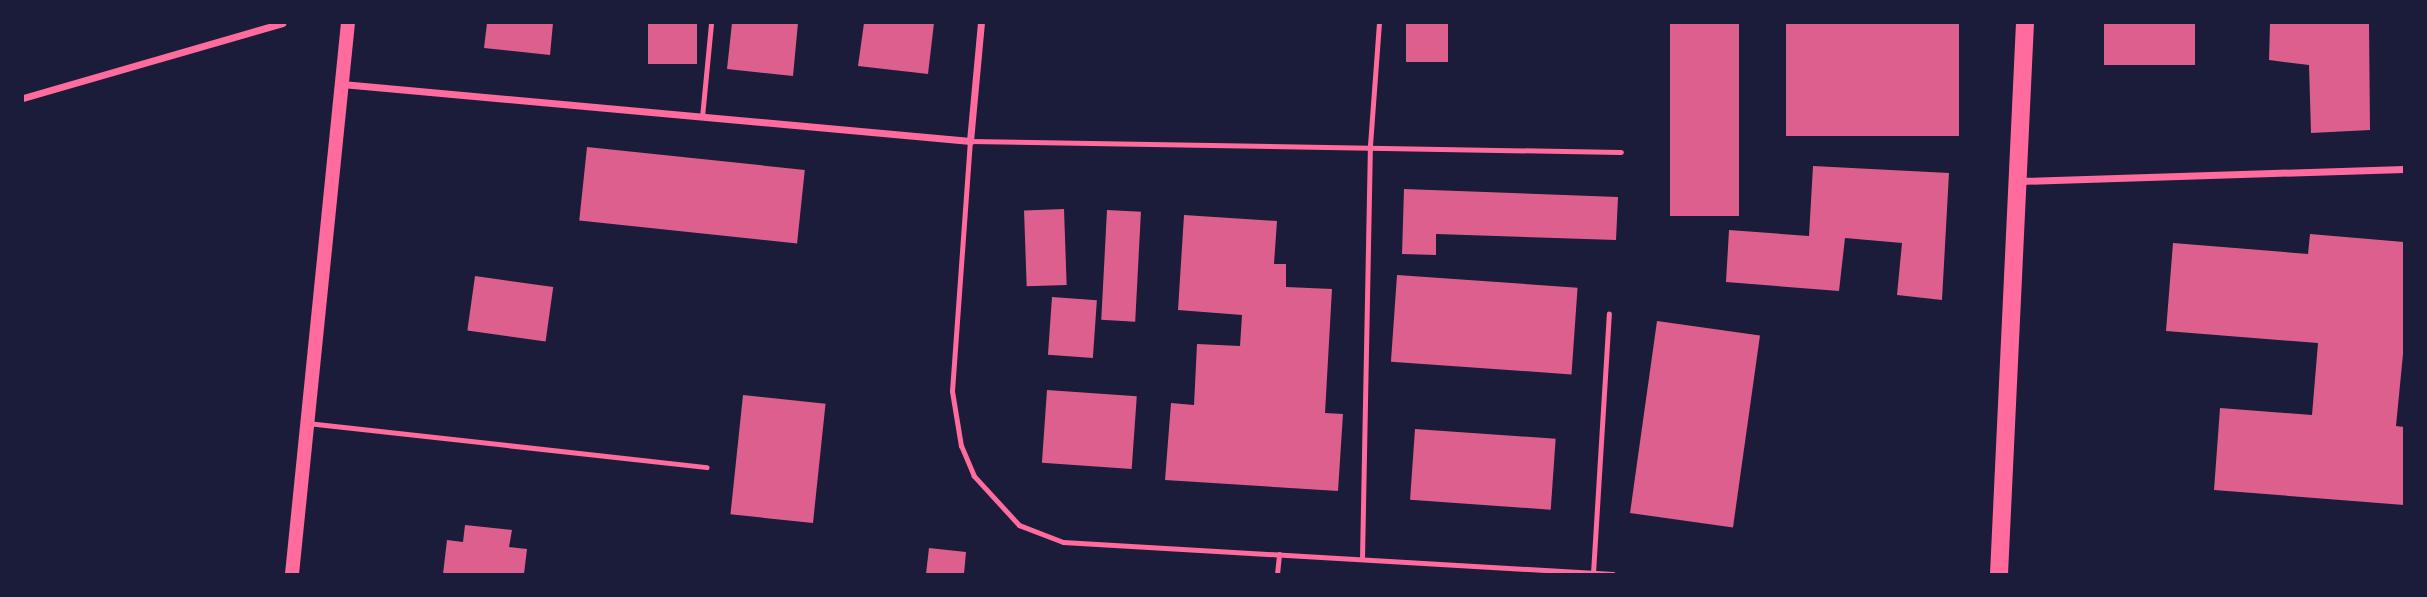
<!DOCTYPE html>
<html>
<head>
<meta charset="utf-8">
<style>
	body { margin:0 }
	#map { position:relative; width:2427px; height:597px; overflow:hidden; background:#1b1b3a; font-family:"Zilla Slab",serif }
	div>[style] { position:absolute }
	.building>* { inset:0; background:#dd5f8e; transform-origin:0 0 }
	.service>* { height:5px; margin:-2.5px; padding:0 2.5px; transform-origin:2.5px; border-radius:2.5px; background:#ff6b9d }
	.minor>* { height:7px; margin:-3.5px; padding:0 3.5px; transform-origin:3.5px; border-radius:3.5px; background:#ff6b9d }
	.secondary>* { height:14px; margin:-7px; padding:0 7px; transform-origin:7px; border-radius:7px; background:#ff6b9d }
	.primary>* { height:18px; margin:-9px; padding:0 9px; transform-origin:9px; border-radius:9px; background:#ff6b9d }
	span { translate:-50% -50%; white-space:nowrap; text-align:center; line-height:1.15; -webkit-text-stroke:7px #1b1b3a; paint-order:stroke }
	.frame { position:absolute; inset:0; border:24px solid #1b1b3a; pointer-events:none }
</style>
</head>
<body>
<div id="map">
	<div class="building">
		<i style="clip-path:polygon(487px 23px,553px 23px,550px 55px,484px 48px)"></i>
		<i style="left:648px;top:23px;width:49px;height:41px"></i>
		<i style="clip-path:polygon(732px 23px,798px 23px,793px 76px,727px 69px)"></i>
		<i style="clip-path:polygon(864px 23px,934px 23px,928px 74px,858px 66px)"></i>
		<i style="left:1406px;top:23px;width:42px;height:39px"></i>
		<i style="left:1670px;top:23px;width:69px;height:193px"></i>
		<i style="left:1786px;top:23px;width:173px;height:113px"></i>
		<i style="left:2104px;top:23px;width:91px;height:42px"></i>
		<i style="clip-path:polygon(2270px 23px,2369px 23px,2370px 130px,2311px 133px,2309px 65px,2269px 60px)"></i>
		<i style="left:587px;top:147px;width:219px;height:74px;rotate:6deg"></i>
		<i style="clip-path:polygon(1813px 166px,1949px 173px,1942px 300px,1897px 295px,1902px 243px,1845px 238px,1839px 291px,1726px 282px,1729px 230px,1809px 236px)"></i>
		<i style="clip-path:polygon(1404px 189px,1618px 197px,1616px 240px,1436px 234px,1436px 255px,1402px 254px)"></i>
		<i style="left:1064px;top:209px;width:76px;height:40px;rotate:88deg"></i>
		<i style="left:1107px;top:210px;width:34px;height:110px;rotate:3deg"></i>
		<i style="clip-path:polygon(1184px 215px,1277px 221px,1274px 264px,1286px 264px,1286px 287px,1332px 289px,1325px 413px,1343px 414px,1338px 491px,1165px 480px,1171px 403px,1194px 405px,1197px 344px,1240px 346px,1242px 315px,1178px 310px)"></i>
		<i style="clip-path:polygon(2310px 234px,2404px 242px,2404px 344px,2396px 426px,2404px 427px,2404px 505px,2214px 490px,2220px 408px,2312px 415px,2318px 343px,2166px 331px,2173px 243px,2308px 254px)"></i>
		<i style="left:1397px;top:275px;width:181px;height:87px;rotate:4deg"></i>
		<i style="left:475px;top:276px;width:79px;height:55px;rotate:8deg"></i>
		<i style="left:1052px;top:297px;width:45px;height:58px;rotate:4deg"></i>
		<i style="left:1657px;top:321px;width:104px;height:194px;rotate:8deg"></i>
		<i style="left:1047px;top:390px;width:90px;height:73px;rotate:4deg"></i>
		<i style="left:743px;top:395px;width:83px;height:120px;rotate:6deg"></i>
		<i style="left:1415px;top:429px;width:141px;height:71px;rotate:4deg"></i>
		<i style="clip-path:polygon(465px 525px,512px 530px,509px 547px,527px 549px,524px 574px,443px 574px,447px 540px,463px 542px)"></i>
		<i style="clip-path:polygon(929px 548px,966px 552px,964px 574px,926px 574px)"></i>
	</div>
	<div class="service">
		<i style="left:702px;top:117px;width:94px;rotate:-84.5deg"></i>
		<i style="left:307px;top:423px;width:402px;rotate:6.3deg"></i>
		<i style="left:1362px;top:559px;width:414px;rotate:-88.9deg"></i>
		<i style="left:1370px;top:145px;width:122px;rotate:-85.8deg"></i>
		<i style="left:1593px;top:573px;width:260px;rotate:-86.5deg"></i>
		<i style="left:1277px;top:574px;width:20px;rotate:-84deg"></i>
		<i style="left:1613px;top:574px;width:551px;rotate:-176.67deg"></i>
		<i style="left:1063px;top:542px;width:47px;rotate:-158.9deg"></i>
		<i style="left:1019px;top:525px;width:67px;rotate:-132.6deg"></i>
		<i style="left:974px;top:476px;width:33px;rotate:-113deg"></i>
		<i style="left:961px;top:446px;width:56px;rotate:-99.3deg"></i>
		<i style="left:952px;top:391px;width:251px;rotate:-85.9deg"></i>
		<i style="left:970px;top:141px;width:651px;rotate:0.97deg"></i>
	</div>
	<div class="minor">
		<i style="left:342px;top:84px;width:631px;rotate:5.19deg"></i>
		<i style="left:970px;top:141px;width:119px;rotate:-84.7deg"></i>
		<i style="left:23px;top:98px;width:270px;rotate:-16.1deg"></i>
		<i style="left:2020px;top:181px;width:384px;rotate:-1.8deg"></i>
	</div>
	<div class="secondary">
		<i style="left:292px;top:574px;width:554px;rotate:-84.2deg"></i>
	</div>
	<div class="primary">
		<i style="left:1999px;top:574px;width:552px;rotate:-87.3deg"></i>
	</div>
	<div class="frame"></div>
</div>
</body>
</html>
